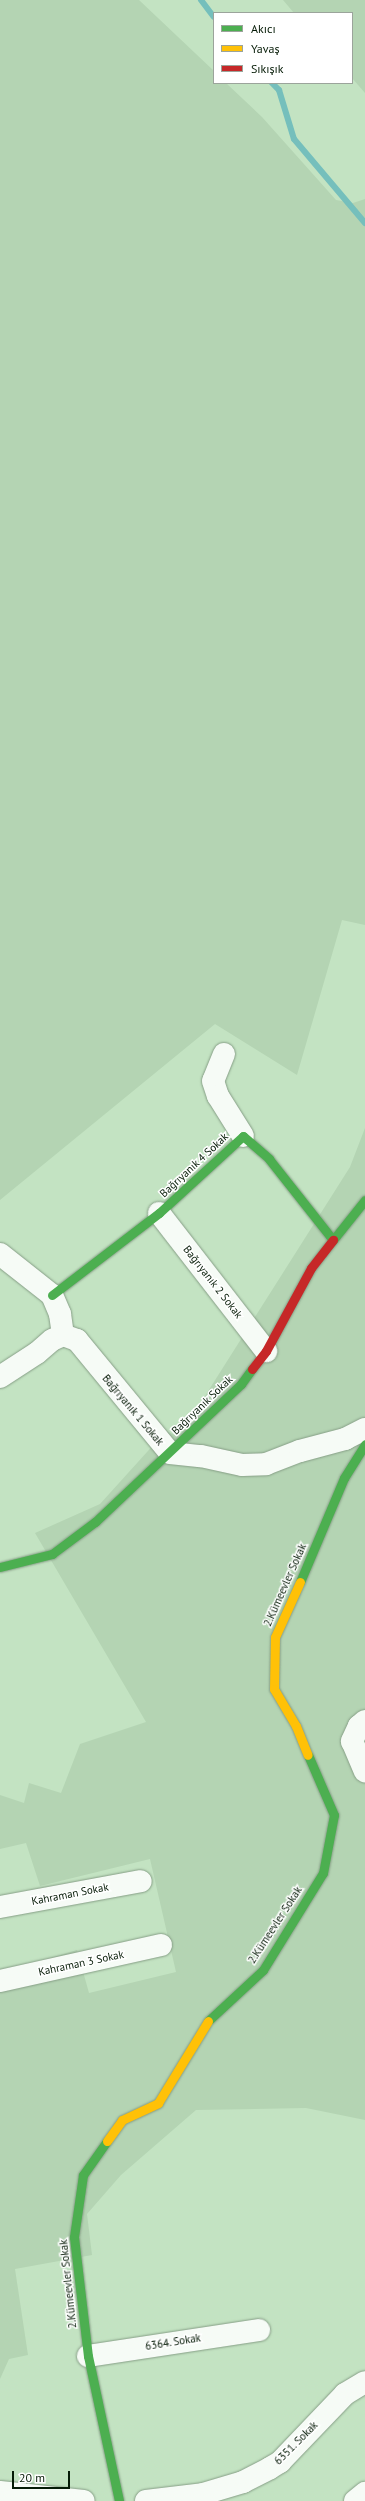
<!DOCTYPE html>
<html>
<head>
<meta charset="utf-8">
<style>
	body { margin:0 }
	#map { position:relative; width:365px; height:2501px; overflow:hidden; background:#c3e3c2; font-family:"PT Sans",sans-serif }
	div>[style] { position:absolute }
	.green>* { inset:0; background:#b4d4b3 }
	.stream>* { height:6px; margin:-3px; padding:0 3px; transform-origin:3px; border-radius:3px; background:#75bfbc }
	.roads { filter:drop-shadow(0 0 1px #869e86) drop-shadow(0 0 1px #869e86) }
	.street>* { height:22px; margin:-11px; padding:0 11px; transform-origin:11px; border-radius:11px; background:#f6fbf6 }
	.fast>* { height:9px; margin:-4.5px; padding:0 4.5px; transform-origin:4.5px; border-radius:4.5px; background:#4caf50 }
	.slow>* { height:9px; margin:-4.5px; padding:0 4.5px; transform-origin:4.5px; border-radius:4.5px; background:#ffc107 }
	.jam>* { height:9px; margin:-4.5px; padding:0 4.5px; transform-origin:4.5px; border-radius:4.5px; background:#c62828 }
	span { translate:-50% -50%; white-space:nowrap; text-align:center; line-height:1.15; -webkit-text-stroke:3px #fff; paint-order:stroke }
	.street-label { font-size:11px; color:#051b06 }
	.legend { position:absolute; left:213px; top:12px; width:140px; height:72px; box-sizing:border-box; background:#fff; border:1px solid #9ba49b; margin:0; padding:5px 7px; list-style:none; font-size:12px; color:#051b06 }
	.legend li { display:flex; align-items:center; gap:8px; height:20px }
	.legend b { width:20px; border:1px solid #9ba49b }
	.scale { position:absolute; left:12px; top:2471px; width:58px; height:18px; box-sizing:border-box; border:2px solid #051b06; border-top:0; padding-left:5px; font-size:12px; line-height:14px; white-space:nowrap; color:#051b06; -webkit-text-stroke:3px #fff; paint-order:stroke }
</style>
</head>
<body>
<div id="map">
	<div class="green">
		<i style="clip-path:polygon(0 0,139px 0,214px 71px,214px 83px,226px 83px,262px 117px,336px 200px,353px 203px,365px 199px,365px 925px,342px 920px,297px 1075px,215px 1024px,0 1200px)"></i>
		<i style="clip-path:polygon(283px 0,365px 0,365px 93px,352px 78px,352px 13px,294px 13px)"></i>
		<i style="clip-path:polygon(365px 1128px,365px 2120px,306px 2108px,196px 2110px,121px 2175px,87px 2214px,92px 2255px,15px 2269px,28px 2355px,9px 2359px,0 2379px,0 1973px,77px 1950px,89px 1993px,176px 1972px,150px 1859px,40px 1886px,26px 1843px,0 1849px,0 1795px,24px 1803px,29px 1783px,61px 1793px,80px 1744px,146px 1722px,35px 1533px,100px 1504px,166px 1431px,179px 1437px,350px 1167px)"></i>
	</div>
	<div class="stream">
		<i style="left:201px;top:0;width:21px;rotate:53deg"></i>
		<i style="left:272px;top:83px;width:10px;rotate:45deg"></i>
		<i style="left:279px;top:90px;width:51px;rotate:73deg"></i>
		<i style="left:294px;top:139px;width:110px;rotate:49.8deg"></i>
	</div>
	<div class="roads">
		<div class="street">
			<i style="left:224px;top:1054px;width:29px;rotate:112deg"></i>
			<i style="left:213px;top:1081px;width:16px;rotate:72deg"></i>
			<i style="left:218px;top:1096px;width:47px;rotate:58deg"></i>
			<i style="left:159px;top:1213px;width:175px;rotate:52.2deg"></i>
			<i style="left:0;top:1254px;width:66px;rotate:38.3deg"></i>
			<i style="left:52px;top:1295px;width:21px;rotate:67deg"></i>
			<i style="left:60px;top:1314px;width:21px;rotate:82deg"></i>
			<i style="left:63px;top:1335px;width:15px;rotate:20deg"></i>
			<i style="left:77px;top:1340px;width:146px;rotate:50.5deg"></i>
			<i style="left:170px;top:1453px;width:31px;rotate:6deg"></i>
			<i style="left:201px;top:1456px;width:42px;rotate:12.4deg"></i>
			<i style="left:242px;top:1465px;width:24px;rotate:-2deg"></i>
			<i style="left:266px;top:1464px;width:36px;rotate:-21deg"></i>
			<i style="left:300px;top:1451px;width:47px;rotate:-14.9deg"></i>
			<i style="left:345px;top:1439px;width:22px;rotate:-27deg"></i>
			<i style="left:0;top:1377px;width:44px;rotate:-33deg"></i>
			<i style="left:37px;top:1353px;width:20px;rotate:-41deg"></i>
			<i style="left:52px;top:1340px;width:12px;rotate:-24deg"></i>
			<i style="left:365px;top:1721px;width:8px;rotate:140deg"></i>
			<i style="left:359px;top:1726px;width:17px;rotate:115deg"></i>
			<i style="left:352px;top:1741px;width:33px;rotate:67deg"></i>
			<i style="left:0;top:1907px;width:143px;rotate:-10.4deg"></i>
			<i style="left:0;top:1981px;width:165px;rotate:-12.6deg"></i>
			<i style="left:88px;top:2356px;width:173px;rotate:-8.6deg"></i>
			<i style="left:0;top:2492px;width:84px;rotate:6.1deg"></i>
			<i style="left:146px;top:2501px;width:57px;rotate:-7deg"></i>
			<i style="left:203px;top:2494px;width:42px;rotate:-16.7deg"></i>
			<i style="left:243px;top:2482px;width:30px;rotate:-27deg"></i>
			<i style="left:270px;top:2468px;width:12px;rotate:-31deg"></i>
			<i style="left:280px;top:2462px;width:94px;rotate:-46.3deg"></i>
			<i style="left:345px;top:2394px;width:23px;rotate:-31deg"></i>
			<i style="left:355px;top:2501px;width:13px;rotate:-39deg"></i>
		</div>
		<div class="fast">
			<i style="left:333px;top:1240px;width:51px;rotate:-51.3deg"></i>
			<i style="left:52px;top:1295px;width:135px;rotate:-37.5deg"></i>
			<i style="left:159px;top:1213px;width:114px;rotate:-42.5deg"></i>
			<i style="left:243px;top:1136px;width:35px;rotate:41deg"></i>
			<i style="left:269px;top:1159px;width:103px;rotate:51.7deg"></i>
			<i style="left:0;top:1567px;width:54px;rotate:-14deg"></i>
			<i style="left:52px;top:1554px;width:54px;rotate:-36.7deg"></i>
			<i style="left:95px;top:1522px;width:201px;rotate:-43.4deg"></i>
			<i style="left:241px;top:1384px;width:19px;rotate:-54deg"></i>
			<i style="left:300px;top:1582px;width:113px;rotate:-67.1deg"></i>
			<i style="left:344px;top:1478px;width:40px;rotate:-58deg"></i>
			<i style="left:208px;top:2021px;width:75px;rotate:-42.8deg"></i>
			<i style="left:263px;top:1970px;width:114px;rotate:-58.3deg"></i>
			<i style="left:323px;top:1873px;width:59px;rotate:-79.3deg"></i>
			<i style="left:334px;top:1815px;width:65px;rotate:-113.4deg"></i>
			<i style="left:107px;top:2141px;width:42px;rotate:125.2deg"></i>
			<i style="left:83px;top:2175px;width:63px;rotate:98.3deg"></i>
			<i style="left:74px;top:2237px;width:120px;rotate:83.3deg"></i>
			<i style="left:88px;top:2356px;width:148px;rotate:77.9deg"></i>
		</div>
		<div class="slow">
			<i style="left:300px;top:1582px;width:60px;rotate:114.4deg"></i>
			<i style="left:275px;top:1637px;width:52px;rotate:91.1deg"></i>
			<i style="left:274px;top:1689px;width:43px;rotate:59.3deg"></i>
			<i style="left:296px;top:1726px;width:31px;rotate:68deg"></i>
			<i style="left:107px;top:2141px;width:26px;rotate:-54deg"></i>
			<i style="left:122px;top:2120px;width:40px;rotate:-25deg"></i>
			<i style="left:158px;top:2103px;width:96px;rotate:-58.6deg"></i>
		</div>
		<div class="jam">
			<i style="left:252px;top:1369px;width:23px;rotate:-52deg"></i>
			<i style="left:266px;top:1351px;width:94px;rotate:-61.5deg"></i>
			<i style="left:311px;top:1268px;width:36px;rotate:-52deg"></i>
		</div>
	</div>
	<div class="street-label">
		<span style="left:194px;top:1165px;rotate:-43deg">Bağrıyanık 4 Sokak</span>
		<span style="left:213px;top:1282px;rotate:52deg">Bağrıyanık 2 Sokak</span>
		<span style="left:202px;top:1405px;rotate:-44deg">Bağrıyanık Sokak</span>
		<span style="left:133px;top:1410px;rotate:50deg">Bağrıyanık 1 Sokak</span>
		<span style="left:285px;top:1585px;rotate:-66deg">2.Kümeevler Sokak</span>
		<span style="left:70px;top:1894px;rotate:-11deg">Kahraman Sokak</span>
		<span style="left:275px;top:1925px;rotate:-57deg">2.Kümeevler Sokak</span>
		<span style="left:81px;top:1963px;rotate:-12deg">Kahraman 3 Sokak</span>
		<span style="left:68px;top:2284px;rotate:-96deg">2.Kümeevler Sokak</span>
		<span style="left:173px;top:2342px;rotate:-9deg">6364. Sokak</span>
		<span style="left:296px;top:2443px;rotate:-45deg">6351. Sokak</span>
	</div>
	<ul class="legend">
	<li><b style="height:5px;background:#4caf50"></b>Akıcı</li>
	<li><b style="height:5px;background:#ffc107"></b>Yavaş</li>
	<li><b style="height:5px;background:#c62828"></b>Sıkışık</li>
	</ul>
	<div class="scale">20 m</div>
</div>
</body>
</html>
